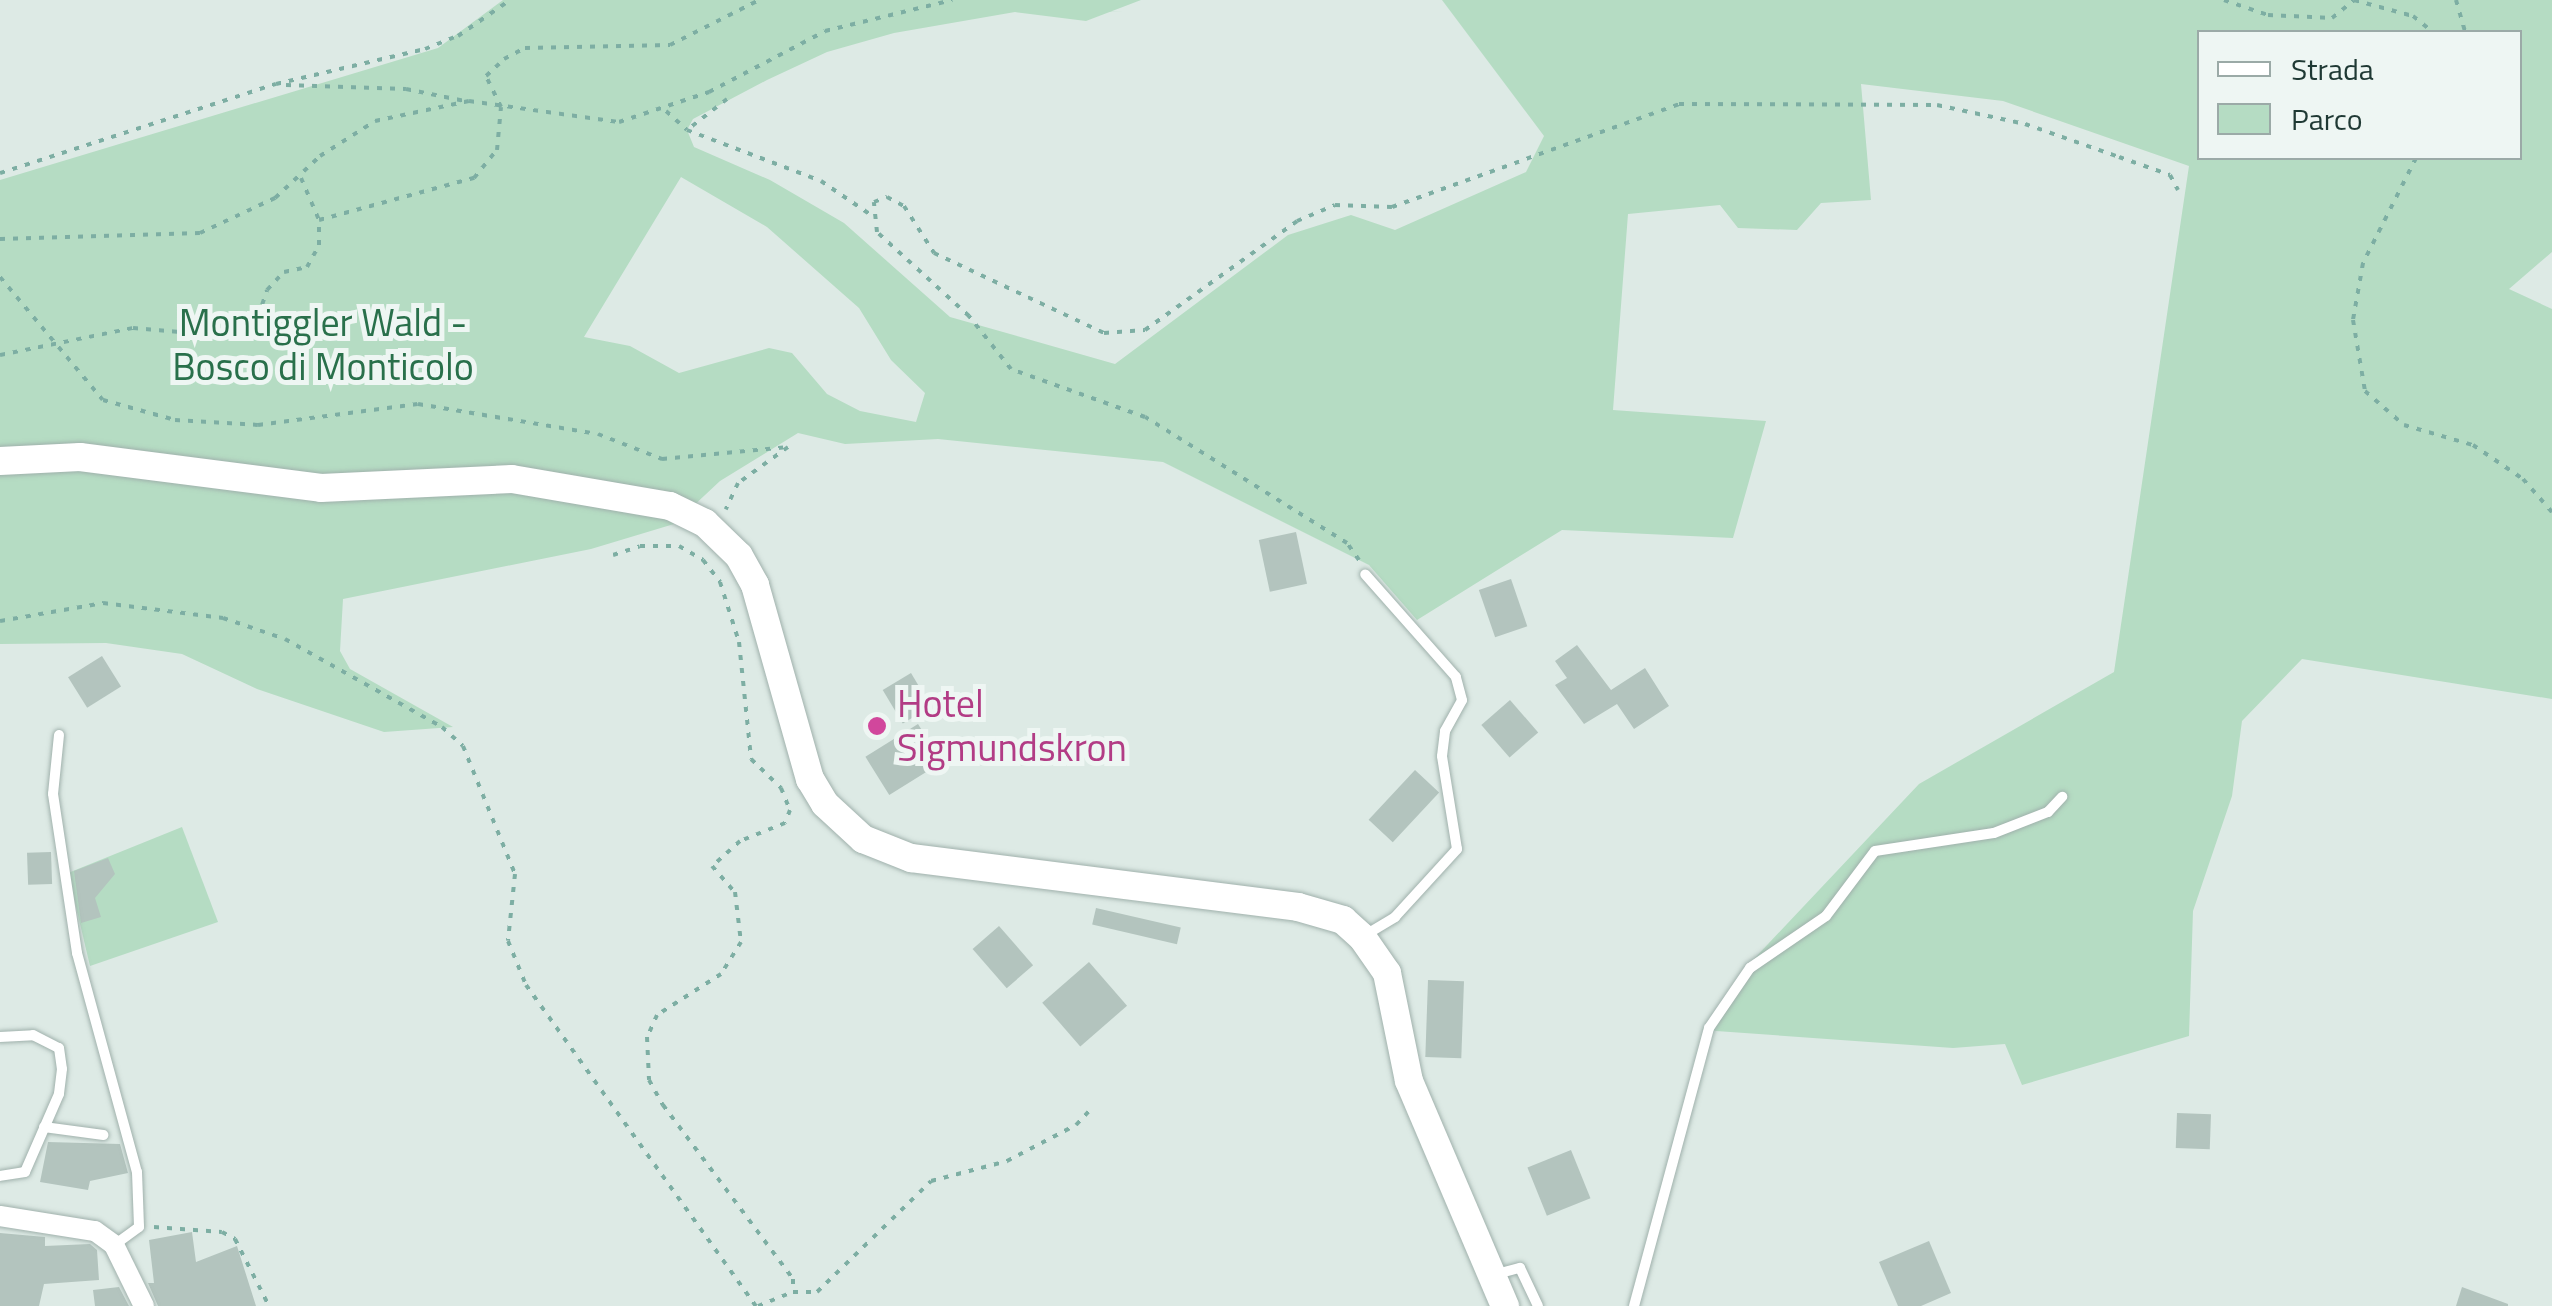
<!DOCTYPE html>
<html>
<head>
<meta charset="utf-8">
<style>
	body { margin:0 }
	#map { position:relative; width:2552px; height:1306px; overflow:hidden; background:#ddeae5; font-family:"Titillium Web",sans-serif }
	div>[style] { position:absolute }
	.green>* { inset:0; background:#b5dcc3 }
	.building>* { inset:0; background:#b3c4be; transform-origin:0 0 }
	.path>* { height:4px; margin-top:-2px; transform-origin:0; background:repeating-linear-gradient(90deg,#7daea3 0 5px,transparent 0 13px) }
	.roads { filter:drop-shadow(0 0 2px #a0b1ac) drop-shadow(0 0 2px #a0b1ac) }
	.lane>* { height:10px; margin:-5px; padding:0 5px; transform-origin:5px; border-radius:5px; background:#fff }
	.street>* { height:20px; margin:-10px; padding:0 10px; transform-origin:10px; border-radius:10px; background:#fff }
	.secondary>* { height:28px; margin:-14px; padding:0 14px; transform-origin:14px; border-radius:14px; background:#fff }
	.dots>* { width:28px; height:28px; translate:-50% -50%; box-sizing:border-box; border:5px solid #eef6f3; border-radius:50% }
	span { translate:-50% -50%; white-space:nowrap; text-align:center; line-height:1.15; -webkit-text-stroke:10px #eef6f3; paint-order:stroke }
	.park-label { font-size:38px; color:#29704b }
	.hotel-label { font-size:38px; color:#b23c85 }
	.left { translate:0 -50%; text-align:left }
	.legend { position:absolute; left:2197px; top:30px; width:325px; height:130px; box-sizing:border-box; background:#eef6f3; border:2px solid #9baaa7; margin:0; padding:12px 18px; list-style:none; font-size:30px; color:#1f3934 }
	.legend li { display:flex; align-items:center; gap:20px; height:50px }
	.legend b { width:50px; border:2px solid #9baaa7 }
</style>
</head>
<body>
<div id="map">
	<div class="green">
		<i style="clip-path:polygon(evenodd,503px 0,1141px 0,1086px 21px,1015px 12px,894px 33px,827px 52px,767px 80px,693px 119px,687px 130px,694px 147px,770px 180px,844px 223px,950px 317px,1115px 364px,1288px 235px,1351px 215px,1395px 230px,1526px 172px,1544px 136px,1442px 0,2552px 0,2552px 252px,2509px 289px,2552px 309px,2552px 699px,2302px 659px,2242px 721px,2232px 796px,2193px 911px,2189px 1036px,2022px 1085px,2005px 1044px,1953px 1048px,1702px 1030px,1753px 960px,1919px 784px,2114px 672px,2189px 166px,2003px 101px,1861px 84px,1871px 200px,1821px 203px,1797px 230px,1738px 228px,1720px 205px,1628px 214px,1613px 410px,1766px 421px,1733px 538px,1562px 530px,1417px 620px,1369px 565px,1163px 462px,938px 439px,845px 444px,798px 433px,720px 481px,674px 524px,591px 549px,343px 599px,340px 651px,350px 669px,453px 727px,384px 732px,257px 689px,182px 654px,106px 643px,0 644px,0 180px,438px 48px,503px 0,2200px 32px,2520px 32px,2520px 158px,2200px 158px,2200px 32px,503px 0,681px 177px,767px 227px,859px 308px,891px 360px,925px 393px,916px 422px,860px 411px,827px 394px,792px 353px,769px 348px,679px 373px,630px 346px,584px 337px,681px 177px)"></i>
		<i style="clip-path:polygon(182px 827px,218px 922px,90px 966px,68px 873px)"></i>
	</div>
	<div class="building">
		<i style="left:1296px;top:532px;width:53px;height:38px;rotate:78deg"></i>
		<i style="left:1511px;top:579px;width:50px;height:34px;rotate:71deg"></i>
		<i style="clip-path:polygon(1577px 645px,1611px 690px,1645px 668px,1669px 706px,1634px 729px,1617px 704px,1584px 724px,1555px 685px,1567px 678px,1555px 661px)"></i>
		<i style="left:102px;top:656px;width:36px;height:40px;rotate:58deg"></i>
		<i style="left:911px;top:673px;width:39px;height:33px;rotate:59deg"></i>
		<i style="left:1510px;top:700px;width:43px;height:38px;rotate:49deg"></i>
		<i style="left:918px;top:724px;width:45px;height:62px;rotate:58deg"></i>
		<i style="left:1415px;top:770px;width:33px;height:68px;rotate:43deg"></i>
		<i style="left:51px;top:852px;width:32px;height:24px;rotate:88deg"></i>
		<i style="clip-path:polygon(108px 858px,115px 874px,95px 898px,101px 917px,81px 923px,74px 871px)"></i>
		<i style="left:1096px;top:908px;width:87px;height:17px;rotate:13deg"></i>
		<i style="left:999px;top:926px;width:52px;height:35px;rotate:49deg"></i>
		<i style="left:1089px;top:962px;width:58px;height:62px;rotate:49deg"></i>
		<i style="left:1428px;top:980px;width:36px;height:77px;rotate:2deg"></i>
		<i style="left:2177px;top:1113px;width:34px;height:35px;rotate:2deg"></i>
		<i style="clip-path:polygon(48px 1142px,120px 1144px,128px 1173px,90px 1181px,88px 1190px,40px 1182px)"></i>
		<i style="left:1571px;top:1150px;width:52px;height:47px;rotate:68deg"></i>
		<i style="clip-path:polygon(192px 1232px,196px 1262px,237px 1246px,256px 1306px,158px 1306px,148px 1283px,154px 1283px,149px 1240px)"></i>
		<i style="clip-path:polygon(0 1233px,45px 1237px,45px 1246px,90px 1244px,97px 1250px,99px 1280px,44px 1284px,39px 1306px,0 1306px)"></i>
		<i style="clip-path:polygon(1929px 1241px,1951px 1293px,1921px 1306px,1898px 1306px,1879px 1262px)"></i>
		<i style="clip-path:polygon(119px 1287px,129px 1306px,95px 1306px,93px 1290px)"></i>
		<i style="clip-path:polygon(2462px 1287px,2508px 1304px,2508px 1306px,2456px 1306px)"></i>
	</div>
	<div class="path">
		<i style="left:2224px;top:0;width:46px;rotate:18.8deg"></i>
		<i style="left:2268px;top:15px;width:64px;rotate:2.7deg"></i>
		<i style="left:2332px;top:18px;width:28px;rotate:-39deg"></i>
		<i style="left:2354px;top:0;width:61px;rotate:15.2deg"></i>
		<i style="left:2413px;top:16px;width:26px;rotate:39deg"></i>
		<i style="left:2456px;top:0;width:33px;rotate:74deg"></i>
		<i style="left:286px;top:85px;width:120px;rotate:1.9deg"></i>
		<i style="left:406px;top:89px;width:60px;rotate:11.5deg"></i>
		<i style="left:727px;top:99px;width:51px;rotate:142.2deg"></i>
		<i style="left:687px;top:130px;width:143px;rotate:20.8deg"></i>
		<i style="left:821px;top:181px;width:60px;rotate:34.2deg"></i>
		<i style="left:666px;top:111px;width:28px;rotate:42deg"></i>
		<i style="left:2416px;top:158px;width:118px;rotate:116.8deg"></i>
		<i style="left:2363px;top:263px;width:58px;rotate:100deg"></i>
		<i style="left:2353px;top:320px;width:72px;rotate:80.4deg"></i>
		<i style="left:2365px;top:391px;width:52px;rotate:41.1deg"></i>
		<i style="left:2404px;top:425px;width:72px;rotate:16.2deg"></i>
		<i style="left:2473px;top:445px;width:60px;rotate:34.2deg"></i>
		<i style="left:2523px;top:479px;width:44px;rotate:48.7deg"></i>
		<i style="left:0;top:173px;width:290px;rotate:-17.9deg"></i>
		<i style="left:276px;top:84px;width:153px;rotate:-13.2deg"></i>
		<i style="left:425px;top:49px;width:35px;rotate:-22deg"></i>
		<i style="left:458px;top:36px;width:63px;rotate:-34.7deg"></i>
		<i style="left:301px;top:178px;width:46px;rotate:66.8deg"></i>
		<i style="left:0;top:239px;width:200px;rotate:-1.7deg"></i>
		<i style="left:200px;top:233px;width:83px;rotate:-25deg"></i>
		<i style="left:275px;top:198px;width:62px;rotate:-43deg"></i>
		<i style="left:320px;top:156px;width:65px;rotate:-32.5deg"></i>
		<i style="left:375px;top:121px;width:96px;rotate:-12deg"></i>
		<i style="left:469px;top:101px;width:151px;rotate:8deg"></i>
		<i style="left:619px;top:122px;width:95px;rotate:-18.4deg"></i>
		<i style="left:709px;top:92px;width:131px;rotate:-27.7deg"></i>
		<i style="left:825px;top:31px;width:131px;rotate:-13.7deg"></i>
		<i style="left:0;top:277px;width:160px;rotate:50.1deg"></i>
		<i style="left:103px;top:400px;width:75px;rotate:15.5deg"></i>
		<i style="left:175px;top:420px;width:83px;rotate:3.4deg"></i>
		<i style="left:258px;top:425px;width:161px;rotate:-7.5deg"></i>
		<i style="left:418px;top:404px;width:182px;rotate:9.5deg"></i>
		<i style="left:598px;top:434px;width:69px;rotate:21.3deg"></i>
		<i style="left:662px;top:459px;width:127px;rotate:-5.4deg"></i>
		<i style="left:788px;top:447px;width:62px;rotate:144.2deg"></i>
		<i style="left:738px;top:483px;width:29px;rotate:115deg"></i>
		<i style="left:0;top:355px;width:136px;rotate:-11.5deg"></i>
		<i style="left:133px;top:328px;width:94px;rotate:4.9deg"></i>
		<i style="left:227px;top:336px;width:28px;rotate:-15deg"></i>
		<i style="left:254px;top:329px;width:41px;rotate:-71.6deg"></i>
		<i style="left:267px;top:290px;width:25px;rotate:-47deg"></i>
		<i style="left:284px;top:272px;width:24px;rotate:-12deg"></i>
		<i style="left:307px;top:267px;width:25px;rotate:-61deg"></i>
		<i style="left:319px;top:245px;width:25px;rotate:-90deg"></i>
		<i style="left:319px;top:220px;width:161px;rotate:-15.2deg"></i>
		<i style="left:474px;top:178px;width:36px;rotate:-51deg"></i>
		<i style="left:497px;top:150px;width:43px;rotate:-84.7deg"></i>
		<i style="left:501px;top:107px;width:34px;rotate:-116deg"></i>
		<i style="left:486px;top:76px;width:25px;rotate:-43deg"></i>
		<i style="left:504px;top:59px;width:24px;rotate:-28deg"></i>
		<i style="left:525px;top:48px;width:145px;rotate:-1.2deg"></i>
		<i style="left:670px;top:45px;width:100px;rotate:-26.8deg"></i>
		<i style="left:613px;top:555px;width:28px;rotate:-18deg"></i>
		<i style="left:640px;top:546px;width:39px"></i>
		<i style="left:679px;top:546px;width:28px;rotate:30deg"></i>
		<i style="left:703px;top:560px;width:28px;rotate:52deg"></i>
		<i style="left:720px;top:582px;width:63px;rotate:72.4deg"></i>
		<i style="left:739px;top:642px;width:118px;rotate:84.1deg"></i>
		<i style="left:751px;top:759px;width:42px;rotate:44deg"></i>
		<i style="left:781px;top:788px;width:24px;rotate:68deg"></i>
		<i style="left:790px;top:810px;width:14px;rotate:111deg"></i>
		<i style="left:785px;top:823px;width:48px;rotate:158.2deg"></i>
		<i style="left:740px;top:841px;width:38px;rotate:138deg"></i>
		<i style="left:712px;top:866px;width:35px;rotate:49deg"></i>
		<i style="left:735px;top:892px;width:50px;rotate:83.2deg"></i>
		<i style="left:741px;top:942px;width:38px;rotate:122deg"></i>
		<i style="left:721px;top:974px;width:76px;rotate:147.4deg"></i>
		<i style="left:657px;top:1015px;width:24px;rotate:114deg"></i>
		<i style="left:647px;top:1037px;width:43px;rotate:87.3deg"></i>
		<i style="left:649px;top:1080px;width:29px;rotate:61deg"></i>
		<i style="left:663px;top:1105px;width:217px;rotate:53.2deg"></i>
		<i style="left:793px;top:1279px;width:13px;rotate:90deg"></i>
		<i style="left:1359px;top:560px;width:21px;rotate:-125deg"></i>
		<i style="left:1347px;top:543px;width:238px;rotate:-148deg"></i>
		<i style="left:1145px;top:417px;width:142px;rotate:-160.3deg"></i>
		<i style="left:1011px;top:369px;width:68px;rotate:-128.4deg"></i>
		<i style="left:969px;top:316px;width:125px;rotate:-137.6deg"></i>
		<i style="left:877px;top:232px;width:30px;rotate:-96deg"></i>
		<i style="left:874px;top:202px;width:14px;rotate:-21deg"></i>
		<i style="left:887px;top:197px;width:19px;rotate:28deg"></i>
		<i style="left:904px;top:206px;width:56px;rotate:57.4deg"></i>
		<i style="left:934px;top:253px;width:188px;rotate:25.2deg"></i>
		<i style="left:1104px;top:333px;width:41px;rotate:-4.2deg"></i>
		<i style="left:1145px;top:330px;width:187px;rotate:-35.6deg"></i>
		<i style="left:1297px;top:221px;width:41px;rotate:-22.8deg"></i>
		<i style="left:1335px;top:205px;width:57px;rotate:2deg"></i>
		<i style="left:1392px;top:207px;width:305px;rotate:-19.7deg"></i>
		<i style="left:1679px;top:104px;width:258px;rotate:0.2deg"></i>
		<i style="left:1937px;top:105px;width:90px;rotate:12.2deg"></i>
		<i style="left:2025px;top:124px;width:100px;rotate:19.3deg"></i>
		<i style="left:2119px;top:157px;width:54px;rotate:19.4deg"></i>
		<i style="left:2170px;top:175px;width:17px;rotate:62deg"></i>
		<i style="left:0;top:621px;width:105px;rotate:-9.9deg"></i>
		<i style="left:103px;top:603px;width:121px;rotate:7.1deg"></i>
		<i style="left:223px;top:618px;width:65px;rotate:18.7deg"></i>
		<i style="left:285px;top:639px;width:180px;rotate:29.3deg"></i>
		<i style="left:442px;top:727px;width:28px;rotate:42deg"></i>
		<i style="left:463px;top:746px;width:138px;rotate:67.9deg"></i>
		<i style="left:515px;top:874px;width:67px;rotate:96deg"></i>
		<i style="left:508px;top:941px;width:48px;rotate:67.8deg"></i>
		<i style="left:526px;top:985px;width:395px;rotate:54.4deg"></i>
		<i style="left:154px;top:1227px;width:68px;rotate:4.2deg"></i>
		<i style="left:222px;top:1232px;width:15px;rotate:28deg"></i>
		<i style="left:235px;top:1239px;width:75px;rotate:63.1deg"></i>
		<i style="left:758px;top:1306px;width:38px;rotate:-22deg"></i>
		<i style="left:793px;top:1292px;width:24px"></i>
		<i style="left:817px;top:1292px;width:159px;rotate:-44.2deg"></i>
		<i style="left:931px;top:1181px;width:79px;rotate:-14.7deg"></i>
		<i style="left:1007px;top:1161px;width:78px;rotate:-27.6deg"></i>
		<i style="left:1076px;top:1125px;width:19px;rotate:-47deg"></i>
	</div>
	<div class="roads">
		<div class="lane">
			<i style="left:59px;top:735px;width:59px;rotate:95.8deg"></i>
			<i style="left:53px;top:794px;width:161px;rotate:81.4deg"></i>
			<i style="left:77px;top:953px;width:227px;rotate:74.7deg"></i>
			<i style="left:137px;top:1172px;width:55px;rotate:87.9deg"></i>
			<i style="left:139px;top:1227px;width:31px;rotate:144deg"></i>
			<i style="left:1362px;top:937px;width:39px;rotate:-31deg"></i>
			<i style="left:1395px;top:917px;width:92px;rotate:-47.6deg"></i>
			<i style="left:1457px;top:849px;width:94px;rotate:-99.2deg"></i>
			<i style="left:1442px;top:756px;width:25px;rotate:-83deg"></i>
			<i style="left:1445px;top:731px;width:35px;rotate:-61deg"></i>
			<i style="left:1462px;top:700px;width:24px;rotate:-105deg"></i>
			<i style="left:1456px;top:677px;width:137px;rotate:-131.5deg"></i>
			<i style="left:0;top:1037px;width:33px;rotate:-3deg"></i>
			<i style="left:33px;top:1035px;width:29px;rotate:27deg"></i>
			<i style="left:59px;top:1048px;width:21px;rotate:82deg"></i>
			<i style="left:62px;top:1069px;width:25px;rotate:97deg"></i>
			<i style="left:59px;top:1094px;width:85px;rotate:113.6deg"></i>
			<i style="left:25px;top:1172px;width:25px;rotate:171deg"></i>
			<i style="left:44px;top:1127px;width:60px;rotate:7.7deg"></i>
			<i style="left:1493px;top:1275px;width:28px;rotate:-15deg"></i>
			<i style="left:1520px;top:1268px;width:42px;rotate:64.7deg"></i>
			<i style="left:1634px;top:1306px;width:288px;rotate:-74.9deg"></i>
			<i style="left:1709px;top:1028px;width:73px;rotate:-55.7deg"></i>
			<i style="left:1750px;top:968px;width:92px;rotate:-34.4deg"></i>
			<i style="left:1826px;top:916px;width:81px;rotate:-53deg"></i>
			<i style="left:1875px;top:851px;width:120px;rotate:-8.6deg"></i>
			<i style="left:1994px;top:833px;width:58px;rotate:-21.3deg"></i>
			<i style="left:2048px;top:812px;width:21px;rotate:-47deg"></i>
		</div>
		<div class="street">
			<i style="left:0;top:1216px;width:96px;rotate:9deg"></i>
			<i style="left:95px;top:1231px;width:24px;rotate:36deg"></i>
			<i style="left:114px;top:1245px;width:68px;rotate:63.8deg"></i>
		</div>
		<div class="secondary">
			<i style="left:0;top:461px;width:80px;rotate:-2.9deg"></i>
			<i style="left:80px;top:457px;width:243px;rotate:7.3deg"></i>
			<i style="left:321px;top:488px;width:191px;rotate:-2.7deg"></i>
			<i style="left:512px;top:479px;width:160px;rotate:9.7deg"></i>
			<i style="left:670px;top:506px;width:39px;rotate:26deg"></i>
			<i style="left:705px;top:523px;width:47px;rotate:44.1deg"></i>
			<i style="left:739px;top:556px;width:33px;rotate:61deg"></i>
			<i style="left:755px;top:585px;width:202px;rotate:74.2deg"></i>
			<i style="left:810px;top:779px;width:29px;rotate:59deg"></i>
			<i style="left:825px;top:804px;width:52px;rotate:42.6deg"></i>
			<i style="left:863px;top:839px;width:52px;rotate:21.6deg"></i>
			<i style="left:911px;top:858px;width:390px;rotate:7.2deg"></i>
			<i style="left:1298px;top:907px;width:47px;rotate:16.1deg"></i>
			<i style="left:1343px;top:920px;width:25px;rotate:42deg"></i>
			<i style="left:1362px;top:937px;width:44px;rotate:55.2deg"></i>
			<i style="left:1387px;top:973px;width:110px;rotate:78.5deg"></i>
			<i style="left:1409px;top:1081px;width:245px;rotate:66.9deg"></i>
		</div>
	</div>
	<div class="dots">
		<i style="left:877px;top:726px;background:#d1479c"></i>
	</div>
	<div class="park-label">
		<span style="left:323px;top:345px">Montiggler Wald -<br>Bosco di Monticolo</span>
	</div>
	<div class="hotel-label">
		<span class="left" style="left:897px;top:726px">Hotel<br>Sigmundskron</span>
	</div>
	<ul class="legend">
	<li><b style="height:12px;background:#fff"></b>Strada</li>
	<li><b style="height:28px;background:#b5dcc3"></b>Parco</li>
	</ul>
</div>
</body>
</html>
